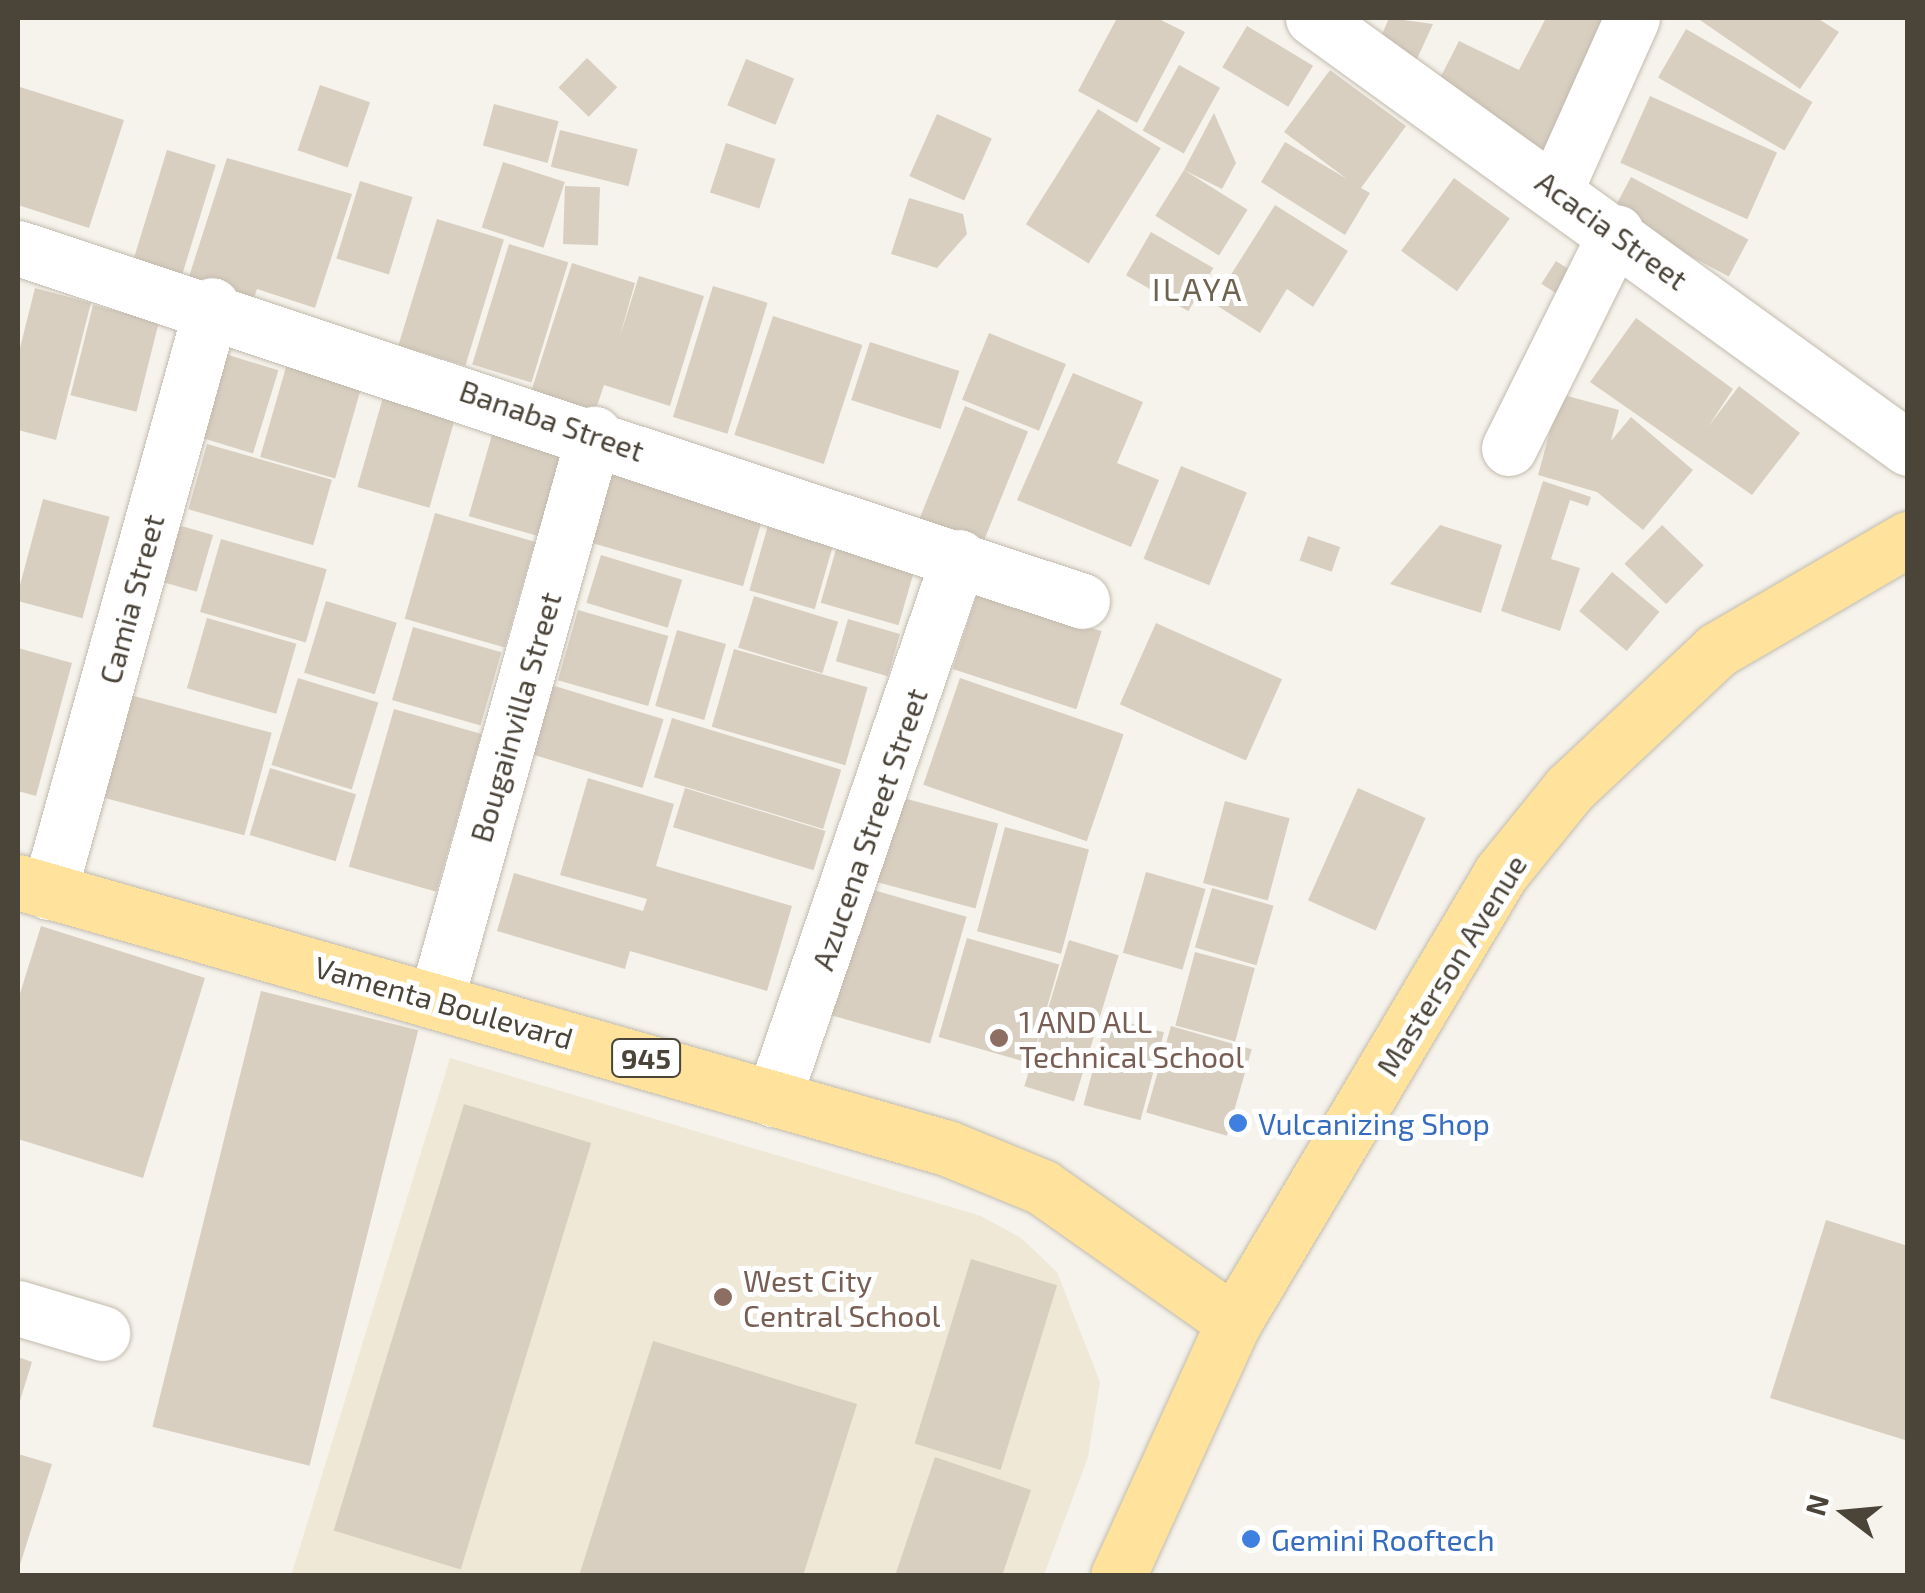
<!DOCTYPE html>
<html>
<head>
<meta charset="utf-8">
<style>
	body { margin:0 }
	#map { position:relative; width:1925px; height:1593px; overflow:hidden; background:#f6f3ec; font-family:"Exo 2",sans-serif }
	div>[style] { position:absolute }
	.education>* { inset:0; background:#efe8d6 }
	.building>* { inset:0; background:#d8cfc1; transform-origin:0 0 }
	.roads { filter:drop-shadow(0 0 2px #c2bbae) drop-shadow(0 0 2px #c2bbae) }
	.minor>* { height:55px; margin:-27.5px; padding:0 27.5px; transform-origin:27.5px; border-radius:27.5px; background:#fff }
	.major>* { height:55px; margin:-27.5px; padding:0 27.5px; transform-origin:27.5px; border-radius:27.5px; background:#ffe39c }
	.dots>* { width:28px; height:28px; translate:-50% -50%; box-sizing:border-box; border:5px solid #fff; border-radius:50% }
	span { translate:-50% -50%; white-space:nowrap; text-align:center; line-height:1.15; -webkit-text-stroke:10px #fff; paint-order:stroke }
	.shield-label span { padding:2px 8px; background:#fff; border:2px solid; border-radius:8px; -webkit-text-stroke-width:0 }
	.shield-label { font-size:28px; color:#4b4439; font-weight:700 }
	.street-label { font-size:30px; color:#4b4439 }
	.education-label { font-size:30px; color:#785e54 }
	.left { translate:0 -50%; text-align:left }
	.shop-label { font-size:30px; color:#366cbe }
	.neighbourhood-label { font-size:32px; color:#6e6250; letter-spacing:2.5px }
	.frame { position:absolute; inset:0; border:20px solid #4b4439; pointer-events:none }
	.north { position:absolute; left:1795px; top:1463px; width:100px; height:100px; -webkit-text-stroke:8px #fff; paint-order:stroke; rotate:286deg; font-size:28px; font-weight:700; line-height:40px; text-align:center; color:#4b4439 }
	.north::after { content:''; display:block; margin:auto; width:35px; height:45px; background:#4b4439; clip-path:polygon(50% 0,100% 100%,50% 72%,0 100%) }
</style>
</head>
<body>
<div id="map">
	<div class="education">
		<i style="clip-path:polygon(450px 1058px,981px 1216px,1021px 1238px,1057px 1272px,1100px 1382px,1088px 1457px,1044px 1575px,291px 1576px)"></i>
	</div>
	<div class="building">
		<i style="clip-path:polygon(1117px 18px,1157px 18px,1185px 32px,1137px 123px,1078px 91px)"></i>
		<i style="clip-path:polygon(1389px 18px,1433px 24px,1411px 72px,1373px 56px)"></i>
		<i style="clip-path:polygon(1546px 18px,1617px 18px,1542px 154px,1434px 90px,1459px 41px,1519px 70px)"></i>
		<i style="clip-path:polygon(1697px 18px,1817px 18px,1839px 32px,1800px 89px)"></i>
		<i style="left:1247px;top:26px;width:77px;height:48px;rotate:31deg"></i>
		<i style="left:1686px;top:29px;width:146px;height:56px;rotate:30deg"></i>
		<i style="left:587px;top:58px;width:42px;height:41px;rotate:44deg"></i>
		<i style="left:746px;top:59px;width:52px;height:50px;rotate:22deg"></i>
		<i style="left:1179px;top:65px;width:47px;height:75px;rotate:29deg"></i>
		<i style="clip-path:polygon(1330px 70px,1406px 126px,1361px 188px,1370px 193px,1345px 235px,1261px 182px,1285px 142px,1347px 179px,1284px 132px)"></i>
		<i style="left:320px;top:85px;width:53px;height:69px;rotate:19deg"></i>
		<i style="clip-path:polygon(20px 87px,124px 120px,89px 228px,18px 205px)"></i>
		<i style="left:1650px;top:96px;width:139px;height:73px;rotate:24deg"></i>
		<i style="left:494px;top:104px;width:67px;height:43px;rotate:15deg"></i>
		<i style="left:1098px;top:109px;width:74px;height:136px;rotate:32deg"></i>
		<i style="clip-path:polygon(1214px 113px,1236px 163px,1222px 189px,1184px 170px)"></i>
		<i style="left:937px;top:114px;width:60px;height:68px;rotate:24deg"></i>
		<i style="left:560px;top:130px;width:80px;height:38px;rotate:14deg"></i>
		<i style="left:726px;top:143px;width:52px;height:52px;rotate:18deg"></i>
		<i style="left:167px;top:150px;width:51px;height:125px;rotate:17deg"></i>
		<i style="clip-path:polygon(227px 158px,352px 194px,315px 308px,257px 289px,251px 307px,186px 286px)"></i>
		<i style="left:503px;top:162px;width:65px;height:69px;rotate:18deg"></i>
		<i style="left:1184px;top:170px;width:75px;height:54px;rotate:32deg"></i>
		<i style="left:1631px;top:177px;width:133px;height:42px;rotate:28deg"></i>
		<i style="left:1454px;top:178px;width:69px;height:90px;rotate:36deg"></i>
		<i style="left:360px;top:181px;width:55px;height:81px;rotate:17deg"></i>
		<i style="left:565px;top:186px;width:35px;height:58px;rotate:2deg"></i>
		<i style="clip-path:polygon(909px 198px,963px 214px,967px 234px,937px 268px,891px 254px)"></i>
		<i style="clip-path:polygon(1275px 205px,1348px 251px,1313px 307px,1287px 289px,1260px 333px,1213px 303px)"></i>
		<i style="left:437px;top:219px;width:70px;height:132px;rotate:17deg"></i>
		<i style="left:1151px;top:232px;width:72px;height:50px;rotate:30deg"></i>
		<i style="left:509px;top:244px;width:62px;height:126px;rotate:17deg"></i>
		<i style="left:1556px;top:261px;width:24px;height:27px;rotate:33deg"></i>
		<i style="clip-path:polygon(572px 263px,635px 283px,619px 339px,639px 276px,704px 296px,670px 406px,604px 385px,595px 412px,531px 392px)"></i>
		<i style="left:713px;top:286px;width:57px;height:137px;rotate:17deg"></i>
		<i style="clip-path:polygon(35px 288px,91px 303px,56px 440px,18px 430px,18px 356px)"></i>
		<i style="left:93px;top:305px;width:68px;height:93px;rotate:14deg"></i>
		<i style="left:773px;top:316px;width:94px;height:125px;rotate:18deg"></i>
		<i style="clip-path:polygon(1636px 318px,1733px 389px,1708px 427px,1739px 386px,1800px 433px,1752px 495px,1590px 382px)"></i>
		<i style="left:989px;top:333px;width:83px;height:72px;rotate:22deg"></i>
		<i style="left:870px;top:342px;width:94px;height:61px;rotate:18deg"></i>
		<i style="left:222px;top:353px;width:59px;height:87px;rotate:17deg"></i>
		<i style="left:288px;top:360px;width:78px;height:101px;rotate:16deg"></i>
		<i style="clip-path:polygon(1073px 373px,1143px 402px,1117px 463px,1159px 480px,1131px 547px,1017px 500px)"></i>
		<i style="left:386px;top:387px;width:75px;height:104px;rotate:16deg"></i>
		<i style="clip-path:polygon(1560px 394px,1619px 410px,1611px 441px,1631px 417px,1693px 470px,1643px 530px,1597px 492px,1538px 475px)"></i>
		<i style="left:965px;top:406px;width:68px;height:121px;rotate:22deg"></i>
		<i style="left:496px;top:421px;width:75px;height:99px;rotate:16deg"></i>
		<i style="left:207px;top:444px;width:130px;height:68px;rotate:16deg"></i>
		<i style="left:605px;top:451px;width:170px;height:92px;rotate:16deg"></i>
		<i style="left:1181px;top:466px;width:71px;height:100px;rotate:22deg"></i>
		<i style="clip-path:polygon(1543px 481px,1591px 497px,1588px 506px,1570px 500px,1551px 559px,1580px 568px,1560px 631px,1501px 611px)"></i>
		<i style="left:43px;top:499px;width:69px;height:105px;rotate:15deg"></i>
		<i style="left:775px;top:501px;width:68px;height:93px;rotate:16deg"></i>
		<i style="left:435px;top:513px;width:104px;height:110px;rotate:16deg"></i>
		<i style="left:164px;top:521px;width:51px;height:59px;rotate:16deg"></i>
		<i style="left:843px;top:525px;width:81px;height:81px;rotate:16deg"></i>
		<i style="clip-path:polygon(1440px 525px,1502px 545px,1481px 613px,1390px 584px)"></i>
		<i style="left:1662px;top:525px;width:58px;height:54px;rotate:44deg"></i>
		<i style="left:1308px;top:536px;width:34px;height:26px;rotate:19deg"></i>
		<i style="left:221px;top:539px;width:110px;height:76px;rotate:16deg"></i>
		<i style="left:601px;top:555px;width:85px;height:50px;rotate:17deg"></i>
		<i style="left:1612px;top:572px;width:62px;height:51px;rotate:40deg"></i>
		<i style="left:978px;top:591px;width:130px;height:82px;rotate:18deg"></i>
		<i style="left:754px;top:596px;width:88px;height:54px;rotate:17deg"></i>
		<i style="left:326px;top:601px;width:74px;height:75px;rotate:17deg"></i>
		<i style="left:578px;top:610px;width:94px;height:73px;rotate:16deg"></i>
		<i style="left:207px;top:618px;width:93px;height:73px;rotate:16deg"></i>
		<i style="left:848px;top:619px;width:54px;height:44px;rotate:16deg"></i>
		<i style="left:1156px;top:623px;width:138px;height:89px;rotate:24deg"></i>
		<i style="left:413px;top:627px;width:92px;height:76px;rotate:16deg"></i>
		<i style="left:677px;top:630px;width:51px;height:79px;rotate:16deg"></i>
		<i style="clip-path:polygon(18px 648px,72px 663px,36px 796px,18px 791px)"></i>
		<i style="left:734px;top:649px;width:139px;height:81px;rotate:16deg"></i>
		<i style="left:298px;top:678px;width:84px;height:91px;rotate:17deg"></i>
		<i style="left:960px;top:678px;width:173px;height:113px;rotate:19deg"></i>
		<i style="left:545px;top:683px;width:124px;height:72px;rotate:17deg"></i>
		<i style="left:123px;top:693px;width:154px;height:106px;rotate:15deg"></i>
		<i style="left:394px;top:709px;width:91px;height:164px;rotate:16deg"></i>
		<i style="left:672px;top:718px;width:177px;height:62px;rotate:17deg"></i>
		<i style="left:270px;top:768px;width:90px;height:70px;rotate:17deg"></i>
		<i style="clip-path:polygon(588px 778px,674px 804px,656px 866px,792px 906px,767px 991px,630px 951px,625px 969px,497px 931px,514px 873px,643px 911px,647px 899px,560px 875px)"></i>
		<i style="left:685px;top:788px;width:147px;height:41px;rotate:17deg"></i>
		<i style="left:1358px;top:788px;width:74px;height:123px;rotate:24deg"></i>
		<i style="left:892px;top:795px;width:110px;height:88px;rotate:15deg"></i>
		<i style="left:1225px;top:801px;width:67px;height:85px;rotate:15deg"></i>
		<i style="left:1005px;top:827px;width:87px;height:108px;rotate:15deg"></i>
		<i style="left:1146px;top:872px;width:62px;height:84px;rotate:16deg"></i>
		<i style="left:856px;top:885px;width:115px;height:132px;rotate:16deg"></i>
		<i style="left:1212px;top:888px;width:64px;height:62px;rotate:16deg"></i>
		<i style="clip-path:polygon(41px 926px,205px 978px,143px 1178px,18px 1139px,18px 1000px)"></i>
		<i style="left:967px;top:938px;width:96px;height:103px;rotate:16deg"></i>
		<i style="left:1069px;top:940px;width:52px;height:153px;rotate:17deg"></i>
		<i style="left:1195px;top:952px;width:62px;height:76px;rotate:15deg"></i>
		<i style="left:261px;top:991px;width:162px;height:449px;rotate:14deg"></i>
		<i style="left:1107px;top:1017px;width:59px;height:91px;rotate:15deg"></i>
		<i style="left:1171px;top:1026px;width:84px;height:90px;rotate:16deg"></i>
		<i style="left:464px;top:1104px;width:133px;height:446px;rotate:17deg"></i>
		<i style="clip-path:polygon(1826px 1220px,1908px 1246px,1908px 1441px,1770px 1398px)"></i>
		<i style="left:971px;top:1259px;width:90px;height:193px;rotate:17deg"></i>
		<i style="clip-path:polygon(653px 1341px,857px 1404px,803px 1576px,579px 1576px)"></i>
		<i style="clip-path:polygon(18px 1357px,32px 1362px,18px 1407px)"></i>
		<i style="clip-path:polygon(18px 1454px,52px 1464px,18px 1571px)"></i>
		<i style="clip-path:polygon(935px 1457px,1031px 1490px,1002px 1576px,895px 1576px)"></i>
	</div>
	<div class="roads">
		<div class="minor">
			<i style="left:1313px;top:18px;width:734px;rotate:35.86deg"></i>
			<i style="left:1556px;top:188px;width:186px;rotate:-65.9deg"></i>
			<i style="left:18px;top:248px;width:1121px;rotate:18.35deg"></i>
			<i style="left:1509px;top:448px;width:241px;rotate:-63.6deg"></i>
			<i style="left:49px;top:892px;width:609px;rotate:-74.48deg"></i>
			<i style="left:436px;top:1000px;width:588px;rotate:-74.4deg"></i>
			<i style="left:773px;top:1099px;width:573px;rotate:-71.06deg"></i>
			<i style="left:18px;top:1308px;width:88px;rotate:16.6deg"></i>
		</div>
		<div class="major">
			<i style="left:18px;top:882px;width:966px;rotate:15.98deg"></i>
			<i style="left:947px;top:1148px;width:103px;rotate:22.3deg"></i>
			<i style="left:1042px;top:1187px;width:235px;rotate:35.1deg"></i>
			<i style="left:1118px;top:1576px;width:279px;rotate:-65.5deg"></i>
			<i style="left:1234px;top:1322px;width:522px;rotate:-59.26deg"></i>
			<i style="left:1501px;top:873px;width:108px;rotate:-51deg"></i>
			<i style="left:1569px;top:789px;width:203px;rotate:-43.2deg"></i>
			<i style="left:1717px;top:650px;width:221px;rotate:-30.2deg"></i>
		</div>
	</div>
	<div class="dots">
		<i style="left:999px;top:1038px;background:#8d6e63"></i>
		<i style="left:1238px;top:1123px;background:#3f7fe0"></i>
		<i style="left:723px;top:1297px;background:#8d6e63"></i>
		<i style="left:1251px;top:1539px;background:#3f7fe0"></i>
	</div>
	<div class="shield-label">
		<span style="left:646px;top:1058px">945</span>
	</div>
	<div class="street-label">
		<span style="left:1612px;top:230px;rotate:36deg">Acacia Street</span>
		<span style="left:552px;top:420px;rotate:19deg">Banaba Street</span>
		<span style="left:131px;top:599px;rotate:-75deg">Camia Street</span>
		<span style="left:515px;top:717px;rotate:-74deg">Bougainvilla Street</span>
		<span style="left:869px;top:829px;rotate:-71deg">Azucena Street Street</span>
		<span style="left:1451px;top:965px;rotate:-58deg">Masterson Avenue</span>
		<span style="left:444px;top:1002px;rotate:16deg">Vamenta Boulevard</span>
	</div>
	<div class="education-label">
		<span class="left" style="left:1019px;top:1038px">1 AND ALL<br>Technical School</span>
		<span class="left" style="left:743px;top:1297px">West City<br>Central School</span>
	</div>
	<div class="shop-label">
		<span class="left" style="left:1258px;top:1123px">Vulcanizing Shop</span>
		<span class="left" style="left:1271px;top:1539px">Gemini Rooftech</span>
	</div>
	<div class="neighbourhood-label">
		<span style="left:1198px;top:288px">ILAYA</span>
	</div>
	<div class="frame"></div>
	<div class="north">N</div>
</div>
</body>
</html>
